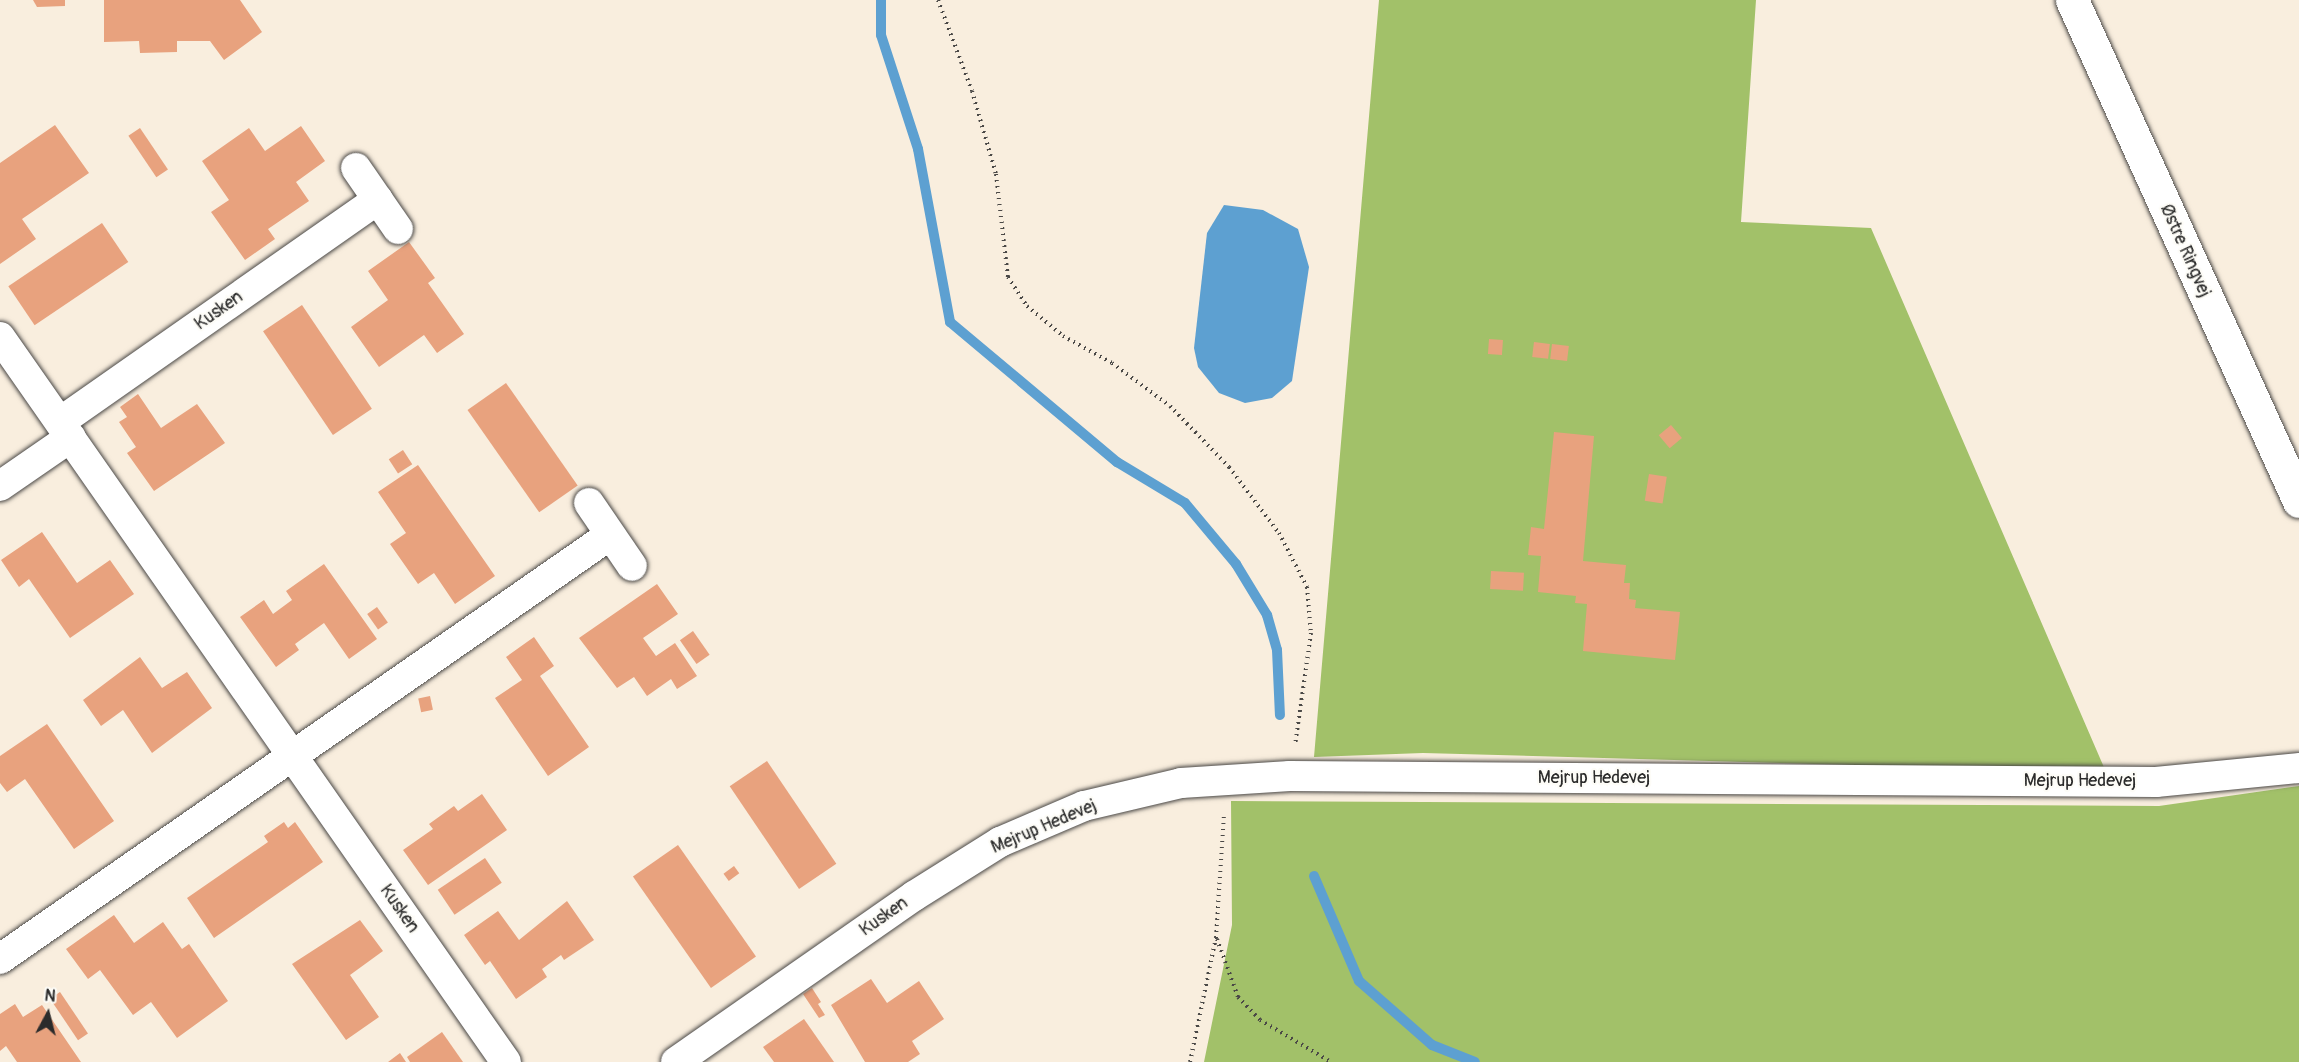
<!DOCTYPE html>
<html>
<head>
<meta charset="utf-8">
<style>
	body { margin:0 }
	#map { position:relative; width:2299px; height:1062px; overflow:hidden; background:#f9eede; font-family:Pangolin,sans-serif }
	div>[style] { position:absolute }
	.green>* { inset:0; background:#a2c169 }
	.water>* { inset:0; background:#5da0d1 }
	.stream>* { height:10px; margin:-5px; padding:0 5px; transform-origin:5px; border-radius:5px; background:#5da0d1 }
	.building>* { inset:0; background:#e8a27e; transform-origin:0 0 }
	.path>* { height:4px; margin-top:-2px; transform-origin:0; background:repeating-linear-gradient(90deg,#4a4846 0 1.5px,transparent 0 6px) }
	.roads { filter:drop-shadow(0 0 2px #4a4846) drop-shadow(0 0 2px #4a4846) }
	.minor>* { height:30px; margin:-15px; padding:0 15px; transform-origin:15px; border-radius:15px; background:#fff }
	.tertiary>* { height:33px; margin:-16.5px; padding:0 16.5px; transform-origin:16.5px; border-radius:16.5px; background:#fff }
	span { translate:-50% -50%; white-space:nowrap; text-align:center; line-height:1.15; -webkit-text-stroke:4.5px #fdfcf7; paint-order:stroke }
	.street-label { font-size:18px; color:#2b2b2b }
	.north { position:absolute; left:18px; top:984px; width:60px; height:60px; -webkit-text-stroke:4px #fdfcf7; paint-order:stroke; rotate:7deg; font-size:16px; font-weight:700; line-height:24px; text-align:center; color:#2b2b2b }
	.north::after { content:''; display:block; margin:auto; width:21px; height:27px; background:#2b2b2b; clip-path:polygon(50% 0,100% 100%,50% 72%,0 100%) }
</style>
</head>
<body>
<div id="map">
	<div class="green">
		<i style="clip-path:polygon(1379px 0,1756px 0,1741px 222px,1871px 228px,2106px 772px,1423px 753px,1314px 757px)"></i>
		<i style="clip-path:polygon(2299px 786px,2299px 1062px,1204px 1062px,1232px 925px,1231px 801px,2159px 806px)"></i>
	</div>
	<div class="water">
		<i style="clip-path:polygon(1224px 205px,1263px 210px,1298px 229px,1309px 267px,1292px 381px,1272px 398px,1245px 403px,1219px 393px,1198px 367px,1194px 348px,1207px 233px)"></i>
	</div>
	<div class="stream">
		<i style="left:881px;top:0;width:35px;rotate:90deg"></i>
		<i style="left:881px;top:35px;width:120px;rotate:72deg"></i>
		<i style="left:918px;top:149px;width:176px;rotate:79.5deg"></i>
		<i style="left:950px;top:322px;width:218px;rotate:40deg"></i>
		<i style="left:1117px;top:462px;width:79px;rotate:31.1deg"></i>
		<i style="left:1185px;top:503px;width:80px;rotate:50.1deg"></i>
		<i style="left:1236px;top:564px;width:60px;rotate:58.7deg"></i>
		<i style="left:1267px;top:615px;width:36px;rotate:74deg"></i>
		<i style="left:1277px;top:650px;width:65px;rotate:87.4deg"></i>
		<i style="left:1314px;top:876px;width:114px;rotate:66.8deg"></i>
		<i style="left:1359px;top:981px;width:97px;rotate:41.2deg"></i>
		<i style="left:1432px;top:1045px;width:46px;rotate:21.6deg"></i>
	</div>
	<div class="building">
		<i style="clip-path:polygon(33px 0,65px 0,65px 6px,37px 7px)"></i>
		<i style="clip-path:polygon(104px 0,240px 0,262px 32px,224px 60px,210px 41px,177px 41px,177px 52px,140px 53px,139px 41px,104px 42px)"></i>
		<i style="clip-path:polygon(55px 125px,89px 173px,22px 219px,36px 239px,0 264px,0 163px)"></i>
		<i style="clip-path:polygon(301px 126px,325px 161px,296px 182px,309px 201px,268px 229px,275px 239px,245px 260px,211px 212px,229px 200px,202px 161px,249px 128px,265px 151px)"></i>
		<i style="left:140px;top:128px;width:50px;height:14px;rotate:56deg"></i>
		<i style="left:102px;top:223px;width:47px;height:113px;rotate:56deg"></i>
		<i style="clip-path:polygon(409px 242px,435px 278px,428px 283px,464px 334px,437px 353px,424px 335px,379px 367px,351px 327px,388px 300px,368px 271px)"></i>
		<i style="left:302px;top:305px;width:125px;height:47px;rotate:56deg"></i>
		<i style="left:1489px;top:339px;width:14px;height:15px;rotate:4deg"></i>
		<i style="left:1534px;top:342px;width:16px;height:15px;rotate:7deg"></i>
		<i style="left:1552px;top:344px;width:17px;height:15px;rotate:7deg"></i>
		<i style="left:506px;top:383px;width:125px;height:47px;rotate:55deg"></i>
		<i style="clip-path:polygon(138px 394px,161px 428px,197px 404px,225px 443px,154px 491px,127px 453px,136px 447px,119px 422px,127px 417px,120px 407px)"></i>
		<i style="left:1671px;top:425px;width:17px;height:16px;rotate:50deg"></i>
		<i style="clip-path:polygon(1554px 432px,1594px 436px,1583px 561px,1626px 565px,1624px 583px,1630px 583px,1629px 599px,1636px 600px,1635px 608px,1680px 612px,1675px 660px,1583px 651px,1587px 604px,1575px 603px,1576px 596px,1538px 592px,1541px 556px,1528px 555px,1531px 527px,1544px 529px)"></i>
		<i style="left:403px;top:450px;width:17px;height:17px;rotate:57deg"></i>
		<i style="clip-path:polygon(418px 465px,495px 576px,455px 604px,434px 573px,418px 584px,390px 544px,406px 533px,378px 492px)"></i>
		<i style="left:1649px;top:474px;width:18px;height:27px;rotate:9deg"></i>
		<i style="clip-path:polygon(42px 532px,77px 583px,110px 560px,134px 594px,70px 638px,29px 579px,19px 587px,1px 560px)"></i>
		<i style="clip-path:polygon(324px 564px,377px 639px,349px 659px,324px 623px,295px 644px,299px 650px,276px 667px,240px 617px,264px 600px,273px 614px,292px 600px,286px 591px)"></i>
		<i style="left:1491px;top:571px;width:33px;height:18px;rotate:3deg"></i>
		<i style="clip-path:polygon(657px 584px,678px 614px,643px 638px,656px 656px,675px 643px,697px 676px,677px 689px,671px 679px,647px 696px,634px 677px,617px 688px,579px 638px)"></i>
		<i style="left:377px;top:607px;width:19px;height:12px;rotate:55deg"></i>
		<i style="left:693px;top:631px;width:29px;height:16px;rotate:55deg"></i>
		<i style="clip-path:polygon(534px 637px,554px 666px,540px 676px,589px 747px,548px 776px,495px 698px,522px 680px,506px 657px)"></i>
		<i style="clip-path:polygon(140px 657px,162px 688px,187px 672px,212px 708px,152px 753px,123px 710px,101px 726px,83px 700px)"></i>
		<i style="left:430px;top:696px;width:14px;height:12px;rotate:78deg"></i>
		<i style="clip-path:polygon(47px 724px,114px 821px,74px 849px,25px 779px,7px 792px,0 783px,0 756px)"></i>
		<i style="left:767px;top:761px;width:124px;height:45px;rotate:56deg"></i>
		<i style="clip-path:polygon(482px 794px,507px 830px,428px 885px,403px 850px,433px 829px,429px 824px,454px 806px,458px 811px)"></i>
		<i style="clip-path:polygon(284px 822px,288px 828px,295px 822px,323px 862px,214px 938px,187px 898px,268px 842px,264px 836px)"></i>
		<i style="left:678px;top:845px;width:136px;height:55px;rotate:55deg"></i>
		<i style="left:485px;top:858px;width:30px;height:57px;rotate:56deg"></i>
		<i style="left:734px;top:866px;width:9px;height:13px;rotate:54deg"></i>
		<i style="clip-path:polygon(567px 901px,594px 940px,564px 960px,561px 955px,542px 969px,547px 977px,516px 999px,490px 961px,485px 965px,464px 935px,498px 911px,519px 940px)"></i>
		<i style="clip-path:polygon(114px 915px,134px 943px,163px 922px,182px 949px,189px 944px,228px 1001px,177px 1038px,151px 1002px,133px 1015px,100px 970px,88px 979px,66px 949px)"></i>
		<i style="clip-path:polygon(360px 920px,383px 951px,350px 975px,379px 1017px,346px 1040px,292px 964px)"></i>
		<i style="clip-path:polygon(871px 979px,887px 1003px,919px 981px,944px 1019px,912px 1041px,920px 1054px,908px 1062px,865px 1062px,831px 1005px)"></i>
		<i style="clip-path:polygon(812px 988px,821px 1002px,818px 1004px,825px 1015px,819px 1018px,803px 994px)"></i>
		<i style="left:60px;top:992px;width:50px;height:12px;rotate:56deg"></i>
		<i style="clip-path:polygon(15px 1004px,23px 1017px,42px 1005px,81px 1062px,17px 1062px,6px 1046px,0 1051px,0 1014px)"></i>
		<i style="clip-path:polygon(804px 1019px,834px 1062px,774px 1062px,763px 1047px)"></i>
		<i style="clip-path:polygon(442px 1032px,463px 1062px,410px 1062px,407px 1057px)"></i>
		<i style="clip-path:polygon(400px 1053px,406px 1062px,388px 1062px)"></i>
	</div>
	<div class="path">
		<i style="left:938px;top:0;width:97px;rotate:69.5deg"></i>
		<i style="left:972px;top:91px;width:86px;rotate:73.9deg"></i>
		<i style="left:996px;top:174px;width:104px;rotate:83.4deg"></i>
		<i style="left:1008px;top:277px;width:35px;rotate:57deg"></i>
		<i style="left:1027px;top:306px;width:47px;rotate:39.8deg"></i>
		<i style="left:1063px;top:336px;width:56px;rotate:28.9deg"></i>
		<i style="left:1112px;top:363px;width:72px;rotate:36.6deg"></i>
		<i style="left:1170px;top:406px;width:85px;rotate:46deg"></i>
		<i style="left:1229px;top:467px;width:83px;rotate:52.9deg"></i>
		<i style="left:1279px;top:533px;width:61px;rotate:62.6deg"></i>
		<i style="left:1307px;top:587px;width:46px;rotate:85deg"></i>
		<i style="left:1311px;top:633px;width:113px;rotate:98.1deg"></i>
		<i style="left:1217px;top:939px;width:62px;rotate:70.1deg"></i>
		<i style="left:1238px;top:997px;width:32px;rotate:46deg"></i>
		<i style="left:1260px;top:1020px;width:82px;rotate:30.6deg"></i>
		<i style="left:1190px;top:1062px;width:127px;rotate:-78.2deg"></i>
		<i style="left:1216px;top:938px;width:124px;rotate:-86.3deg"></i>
	</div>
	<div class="roads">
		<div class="minor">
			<i style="left:356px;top:168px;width:74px;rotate:55.5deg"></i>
			<i style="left:0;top:337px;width:884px;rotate:55.09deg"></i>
			<i style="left:60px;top:422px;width:388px;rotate:-35deg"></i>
			<i style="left:0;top:486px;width:86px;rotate:-34.6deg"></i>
			<i style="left:589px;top:503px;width:76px;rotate:55.7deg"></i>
			<i style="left:0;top:959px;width:743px;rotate:-34.8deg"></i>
			<i style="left:676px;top:1062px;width:290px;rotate:-34.9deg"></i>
			<i style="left:914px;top:896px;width:102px;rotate:-32.1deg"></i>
			<i style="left:1000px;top:842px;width:91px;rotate:-23.2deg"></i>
			<i style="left:1084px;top:806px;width:100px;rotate:-13.3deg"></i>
			<i style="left:1181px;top:783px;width:109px;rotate:-3.7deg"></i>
			<i style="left:1290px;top:776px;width:866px;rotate:0.4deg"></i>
			<i style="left:2156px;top:782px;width:144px;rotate:-5.6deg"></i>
		</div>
		<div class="tertiary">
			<i style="left:2072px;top:0;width:550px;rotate:65.63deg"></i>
		</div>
	</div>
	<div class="street-label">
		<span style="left:2185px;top:251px;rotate:66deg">Østre Ringvej</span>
		<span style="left:219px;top:311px;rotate:-35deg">Kusken</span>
		<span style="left:1594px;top:778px">Mejrup Hedevej</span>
		<span style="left:2080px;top:781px">Mejrup Hedevej</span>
		<span style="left:1044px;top:827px;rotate:-23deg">Mejrup Hedevej</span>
		<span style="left:399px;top:909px;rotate:55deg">Kusken</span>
		<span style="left:884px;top:917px;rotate:-35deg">Kusken</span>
	</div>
	<div class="north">N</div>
</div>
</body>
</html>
